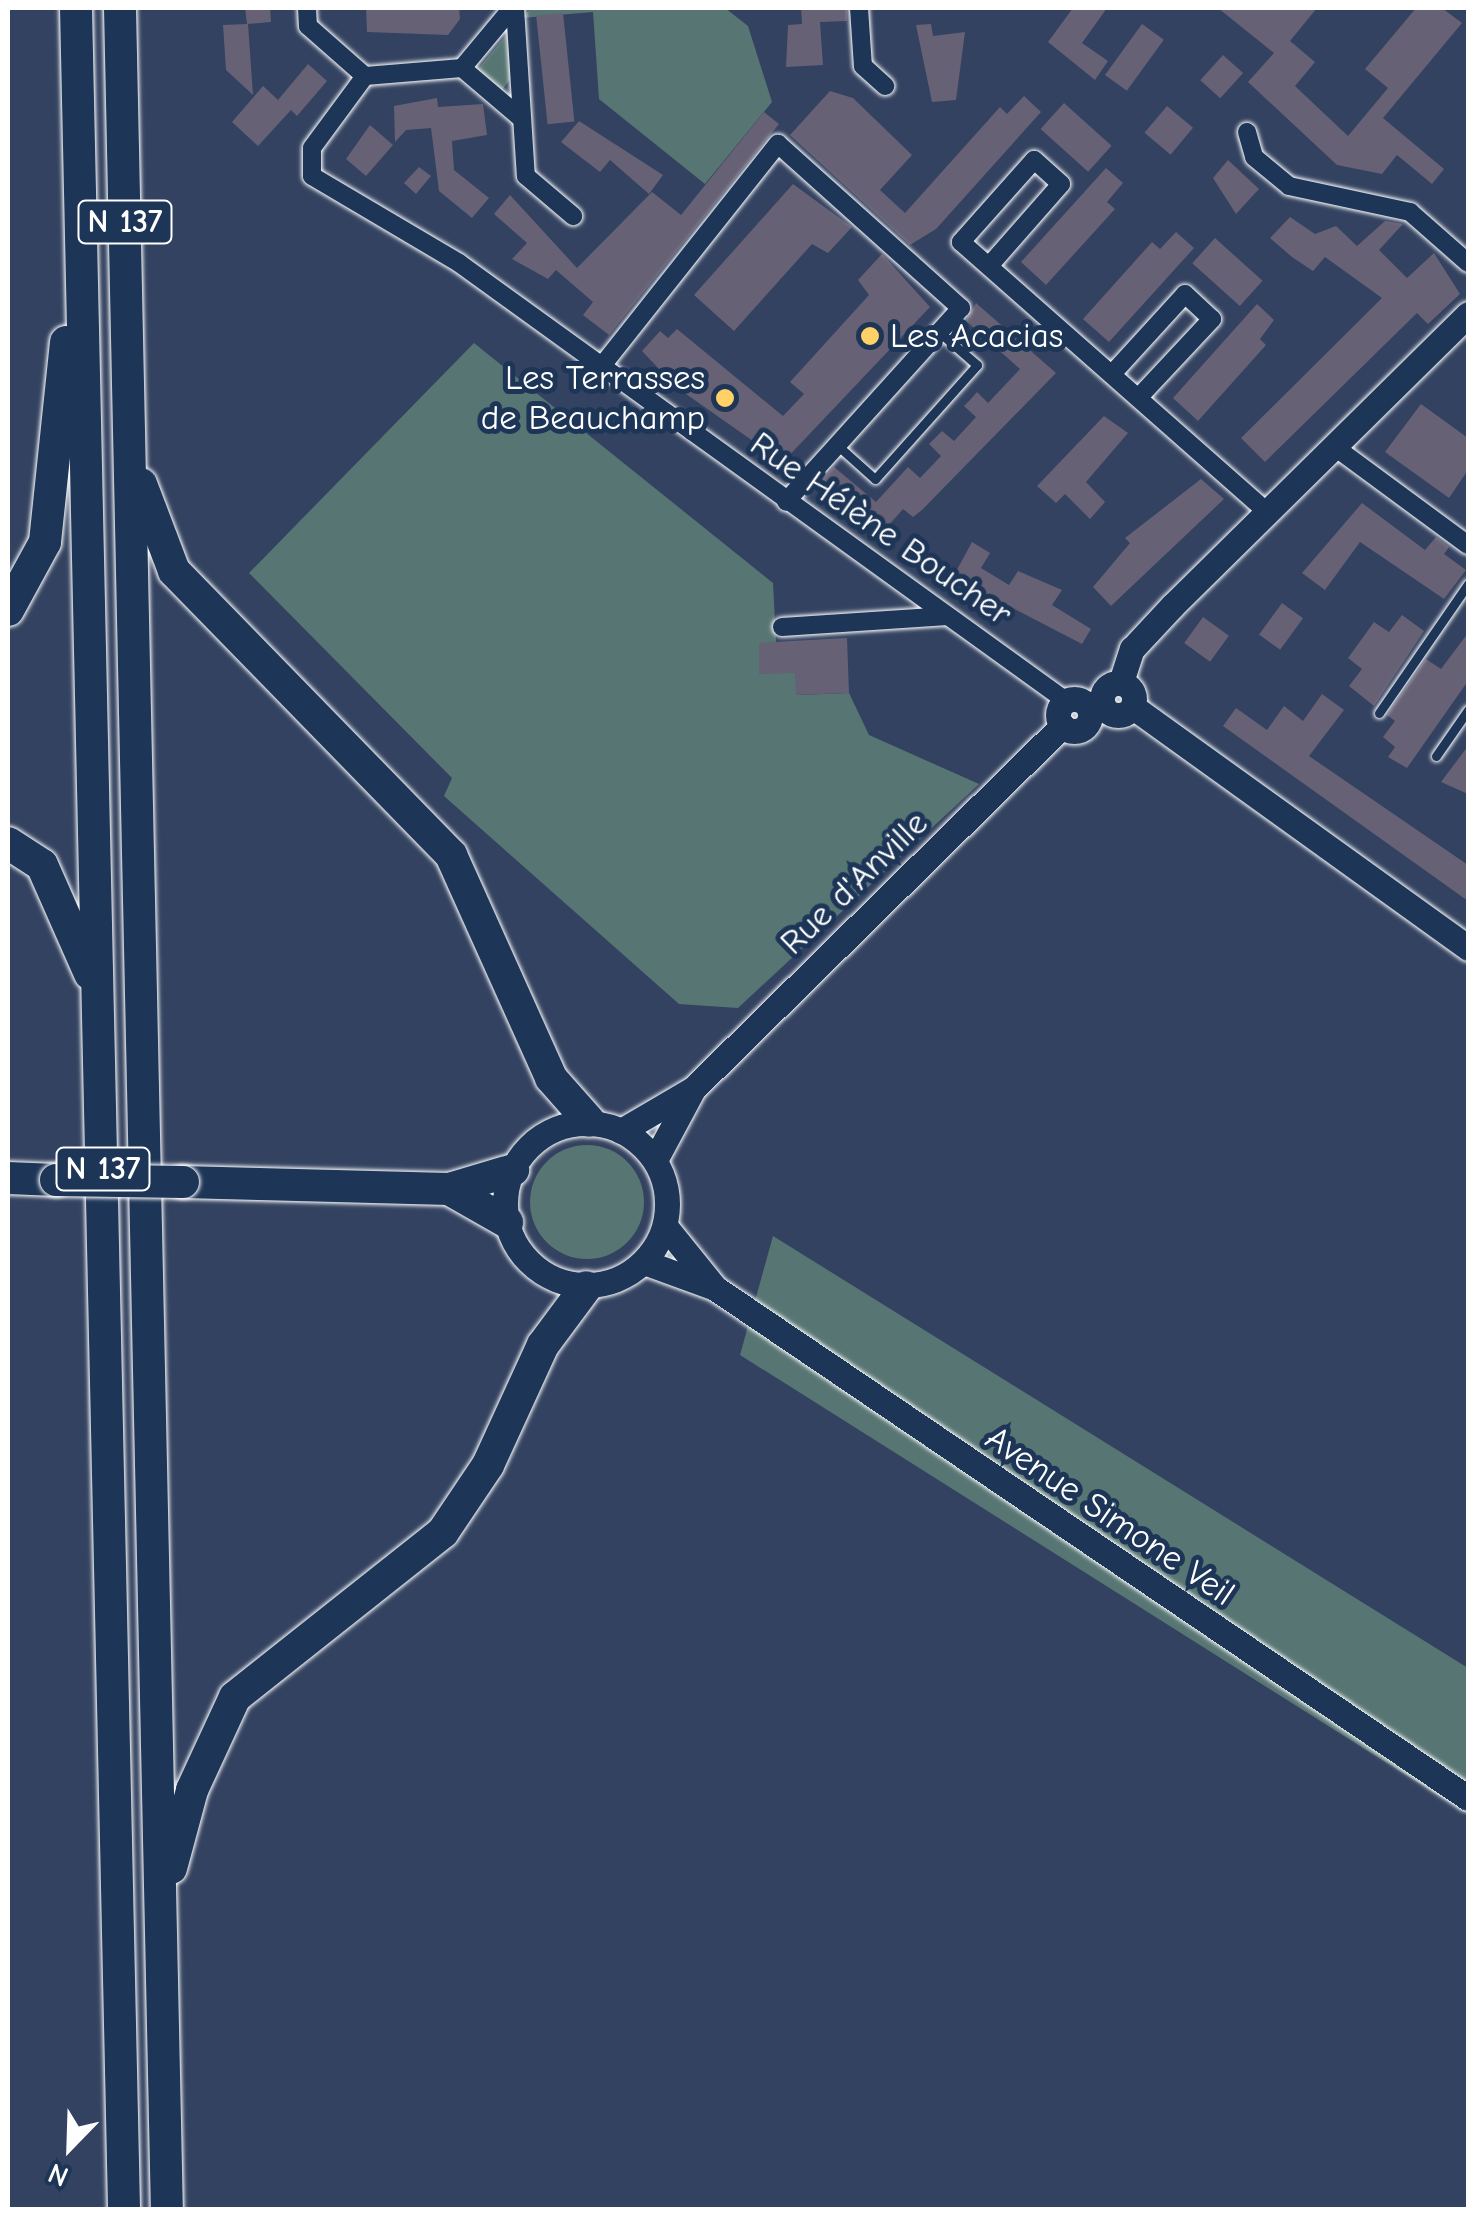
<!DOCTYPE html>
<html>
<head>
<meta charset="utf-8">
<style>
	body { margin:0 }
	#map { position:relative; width:1476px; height:2217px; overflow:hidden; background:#334260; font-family:"Comic Neue",sans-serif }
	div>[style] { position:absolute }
	.green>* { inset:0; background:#577573 }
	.round { border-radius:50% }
	.building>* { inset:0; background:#666175; transform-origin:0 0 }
	.roads { filter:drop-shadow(0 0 2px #fff) drop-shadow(0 0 2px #fff) }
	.lane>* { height:9px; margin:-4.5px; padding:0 4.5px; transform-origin:4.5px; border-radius:4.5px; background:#1d3557 }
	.street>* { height:18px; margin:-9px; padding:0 9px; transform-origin:9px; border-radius:9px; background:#1d3557 }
	.secondary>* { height:25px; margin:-12.5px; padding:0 12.5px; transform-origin:12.5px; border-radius:12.5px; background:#1d3557 }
	.secondary>.ring { margin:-12.5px; padding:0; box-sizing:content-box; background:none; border:25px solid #1d3557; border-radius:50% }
	.highway>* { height:32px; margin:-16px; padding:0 16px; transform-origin:16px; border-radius:16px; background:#1d3557 }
	.bridges { filter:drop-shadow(0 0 2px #fff) drop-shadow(0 0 2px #fff) }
	.highway-bridge>* { height:32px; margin:-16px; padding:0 16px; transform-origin:16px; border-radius:16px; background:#1d3557 }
	.dots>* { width:28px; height:28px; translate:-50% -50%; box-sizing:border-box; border:5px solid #1d3557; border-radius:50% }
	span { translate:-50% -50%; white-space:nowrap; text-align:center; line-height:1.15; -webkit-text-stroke:10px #1d3557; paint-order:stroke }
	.shield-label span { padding:2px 8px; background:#1d3557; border:2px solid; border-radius:8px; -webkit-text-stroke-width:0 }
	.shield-label { font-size:32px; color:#fff; font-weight:700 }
	.poi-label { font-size:35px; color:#fff }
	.left { translate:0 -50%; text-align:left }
	.right { translate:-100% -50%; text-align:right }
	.street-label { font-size:35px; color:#fff }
	.frame { position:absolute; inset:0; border:10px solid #fff; pointer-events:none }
	.north { position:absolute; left:20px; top:2097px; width:100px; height:100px; -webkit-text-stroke:8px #1d3557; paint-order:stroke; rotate:203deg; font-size:28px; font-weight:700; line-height:40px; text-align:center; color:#fff }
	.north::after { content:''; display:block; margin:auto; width:35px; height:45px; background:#fff; clip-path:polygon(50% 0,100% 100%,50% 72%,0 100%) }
</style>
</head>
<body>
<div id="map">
	<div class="green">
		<i style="clip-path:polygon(531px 8px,725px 8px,748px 26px,772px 102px,705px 184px,599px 99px,593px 12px,522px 18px)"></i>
		<i style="clip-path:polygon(508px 33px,513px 76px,502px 90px,478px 69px)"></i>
		<i style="clip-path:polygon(474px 343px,773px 583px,776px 642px,759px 644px,759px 674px,795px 669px,797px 695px,849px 693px,869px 735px,979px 784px,738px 1008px,679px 1004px,444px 796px,452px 778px,249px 573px)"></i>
		<i class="round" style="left:530px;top:1145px;width:114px;height:114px"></i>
		<i style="clip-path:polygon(773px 1236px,1468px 1668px,1468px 1814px,740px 1355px)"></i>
	</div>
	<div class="building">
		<i style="clip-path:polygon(245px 8px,270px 8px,271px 22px,247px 24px)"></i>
		<i style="clip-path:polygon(366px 8px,459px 8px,460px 19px,448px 35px,367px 32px)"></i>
		<i style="clip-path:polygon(801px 8px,847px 8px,847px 21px,820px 22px,823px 65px,786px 67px,788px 25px,802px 24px)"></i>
		<i style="clip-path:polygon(1073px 8px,1107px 8px,1082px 43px,1108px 61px,1095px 80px,1048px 42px)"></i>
		<i style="clip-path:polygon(1218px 8px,1317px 8px,1290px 41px,1315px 62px,1295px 86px,1348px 136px,1388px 88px,1365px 69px,1416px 8px,1442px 8px,1462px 23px,1383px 118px,1444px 169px,1432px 184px,1397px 155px,1382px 174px,1337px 165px,1248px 82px,1274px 53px)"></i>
		<i style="left:563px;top:13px;width:109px;height:27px;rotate:84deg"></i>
		<i style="clip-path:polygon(247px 24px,248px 24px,253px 95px,226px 70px,223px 25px)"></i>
		<i style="clip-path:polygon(931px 24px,933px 36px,965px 32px,956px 100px,932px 102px,916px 25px)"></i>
		<i style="left:1142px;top:24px;width:27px;height:63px;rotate:36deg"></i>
		<i style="left:1223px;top:55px;width:27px;height:34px;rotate:42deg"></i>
		<i style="clip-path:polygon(308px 64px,327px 81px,297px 116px,291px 110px,258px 146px,232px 122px,263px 86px,278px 100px)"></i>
		<i style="clip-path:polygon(830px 91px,853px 98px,912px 155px,880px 190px,905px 213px,1000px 107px,1007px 114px,1024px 96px,1041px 112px,936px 229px,910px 245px,790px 135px)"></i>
		<i style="clip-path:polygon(437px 98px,438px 107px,483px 104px,487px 135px,452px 141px,454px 170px,489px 198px,472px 218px,439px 191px,431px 128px,406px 130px,395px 142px,394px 106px)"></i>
		<i style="left:1064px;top:103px;width:64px;height:35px;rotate:42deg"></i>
		<i style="left:1167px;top:106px;width:34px;height:35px;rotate:40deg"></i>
		<i style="clip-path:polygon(764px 112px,779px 124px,609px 335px,583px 315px,593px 302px,556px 270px,548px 279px,512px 259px,527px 243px,494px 214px,510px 195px,577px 268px,652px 192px,681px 215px)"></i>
		<i style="clip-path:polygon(579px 121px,663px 175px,649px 194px,610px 160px,600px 172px,561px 142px)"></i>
		<i style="clip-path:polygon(370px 125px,393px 145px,366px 176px,346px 159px)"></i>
		<i style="clip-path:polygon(1228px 160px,1259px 189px,1236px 214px,1213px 178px)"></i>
		<i style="clip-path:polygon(419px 167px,431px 176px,416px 194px,404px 183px)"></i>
		<i style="clip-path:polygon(1106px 168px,1123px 183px,1107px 202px,1115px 209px,1046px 285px,1021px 262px)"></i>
		<i style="clip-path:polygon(793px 184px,852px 227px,828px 253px,812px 244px,734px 331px,694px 295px)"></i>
		<i style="clip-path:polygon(1290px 217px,1315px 234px,1336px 226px,1357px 246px,1385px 221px,1403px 224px,1379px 250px,1407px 278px,1434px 253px,1460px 294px,1428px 324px,1417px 313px,1265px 462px,1241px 438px,1382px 298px,1325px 257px,1313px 271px,1292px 257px,1270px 238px)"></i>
		<i style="clip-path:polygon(1176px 232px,1194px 248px,1109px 342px,1083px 319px,1152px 242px,1160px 249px)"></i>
		<i style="left:1215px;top:238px;width:64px;height:34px;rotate:42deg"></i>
		<i style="clip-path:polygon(882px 254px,930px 307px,783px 462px,676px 387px,642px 351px,660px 331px,668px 338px,677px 329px,783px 416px,804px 394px,790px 382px,869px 295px,858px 280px)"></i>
		<i style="clip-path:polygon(976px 303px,1056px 373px,922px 510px,913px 517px,903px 509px,882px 533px,818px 485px,834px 467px,876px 502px,908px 467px,920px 478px,941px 456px,929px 444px,942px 431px,954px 441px,976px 417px,964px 406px,970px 400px,977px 392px,988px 403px,1020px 369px,966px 321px)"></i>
		<i style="clip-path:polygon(1257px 304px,1274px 320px,1260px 339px,1266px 345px,1198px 421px,1173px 398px)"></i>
		<i style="clip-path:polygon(1421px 404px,1468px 438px,1468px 470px,1449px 498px,1385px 452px)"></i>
		<i style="clip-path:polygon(1104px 416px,1128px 433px,1086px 482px,1105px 502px,1090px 519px,1065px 494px,1056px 503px,1037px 486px)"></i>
		<i style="clip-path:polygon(1201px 479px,1224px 499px,1111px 606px,1093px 587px,1130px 543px,1125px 538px)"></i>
		<i style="clip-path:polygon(1362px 503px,1425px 550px,1436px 537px,1449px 547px,1444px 554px,1466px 570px,1444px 599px,1360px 542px,1325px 590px,1302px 573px)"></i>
		<i style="clip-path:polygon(972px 542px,990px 553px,981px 568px,1009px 585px,1018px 571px,1062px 590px,1052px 605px,1091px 629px,1082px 644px,953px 577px)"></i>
		<i style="left:1282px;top:603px;width:26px;height:39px;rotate:36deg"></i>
		<i style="clip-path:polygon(1402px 615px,1424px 631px,1374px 706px,1349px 686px,1362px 669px,1348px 658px,1374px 622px,1389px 632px)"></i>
		<i style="left:1203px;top:617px;width:32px;height:32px;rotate:36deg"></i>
		<i style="clip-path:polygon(1468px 633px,1468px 681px,1407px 768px,1388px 757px,1395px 747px,1383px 737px,1395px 721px,1387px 715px,1426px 659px,1441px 669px)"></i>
		<i style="clip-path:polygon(847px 638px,849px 693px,796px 695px,795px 673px,759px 674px,759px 643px)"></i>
		<i style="clip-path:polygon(1322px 694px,1344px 710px,1309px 756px,1468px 865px,1468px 901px,1223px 726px,1236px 708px,1267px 730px,1284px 706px,1303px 721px)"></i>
		<i style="clip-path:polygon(1468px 746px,1468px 794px,1441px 782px)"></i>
	</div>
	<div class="roads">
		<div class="lane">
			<i style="left:837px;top:445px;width:51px;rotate:41.8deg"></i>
			<i style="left:875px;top:479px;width:153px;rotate:-48.2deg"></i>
			<i style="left:977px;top:365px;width:50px;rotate:-139deg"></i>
			<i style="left:1379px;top:713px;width:157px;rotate:-55.4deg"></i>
			<i style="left:1436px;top:756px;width:56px;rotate:-55.2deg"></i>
		</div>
		<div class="street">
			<i style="left:307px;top:8px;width:18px;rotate:87deg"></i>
			<i style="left:308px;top:26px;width:76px;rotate:41.3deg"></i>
			<i style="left:512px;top:8px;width:78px;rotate:129.8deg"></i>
			<i style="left:462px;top:68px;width:97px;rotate:175.3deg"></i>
			<i style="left:365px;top:76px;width:89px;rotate:126.4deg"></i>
			<i style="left:312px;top:148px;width:28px;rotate:90deg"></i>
			<i style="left:312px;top:176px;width:171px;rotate:30.6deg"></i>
			<i style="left:459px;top:263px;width:749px;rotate:35.81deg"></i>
			<i style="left:515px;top:8px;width:168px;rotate:86.3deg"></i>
			<i style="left:526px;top:176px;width:62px;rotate:40.4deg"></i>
			<i style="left:859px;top:8px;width:58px;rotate:86.1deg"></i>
			<i style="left:863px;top:66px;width:30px;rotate:42deg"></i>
			<i style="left:462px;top:68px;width:79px;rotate:40.4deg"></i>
			<i style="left:1247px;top:132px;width:26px;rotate:74deg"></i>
			<i style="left:1254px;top:157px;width:45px;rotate:39.6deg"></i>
			<i style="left:1289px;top:186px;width:124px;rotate:12.1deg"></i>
			<i style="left:1410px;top:212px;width:77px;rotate:41.3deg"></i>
			<i style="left:989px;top:266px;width:109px;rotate:-48.7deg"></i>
			<i style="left:1061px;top:184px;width:36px;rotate:-138deg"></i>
			<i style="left:1034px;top:160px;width:110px;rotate:131.7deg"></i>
			<i style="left:961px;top:242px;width:407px;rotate:41.4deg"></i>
			<i style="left:601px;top:367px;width:285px;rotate:-51.6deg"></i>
			<i style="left:778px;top:144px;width:246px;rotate:41.9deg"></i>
			<i style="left:961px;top:308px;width:261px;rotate:132.1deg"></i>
			<i style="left:1112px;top:374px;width:108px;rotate:-47.6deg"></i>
			<i style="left:1185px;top:294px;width:37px;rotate:43deg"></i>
			<i style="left:1212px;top:319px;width:108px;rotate:133.1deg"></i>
			<i style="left:1335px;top:447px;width:165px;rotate:36.4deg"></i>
			<i style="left:782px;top:627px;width:166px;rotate:-3.8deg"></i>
		</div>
		<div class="secondary">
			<i style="left:1121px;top:682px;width:35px;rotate:-72deg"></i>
			<i style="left:1132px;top:649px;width:60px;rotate:-47deg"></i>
			<i style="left:1173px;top:605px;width:414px;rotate:-44.6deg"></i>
			<i class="ring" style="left:1102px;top:683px;width:7px;height:7px"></i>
			<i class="ring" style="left:1058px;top:699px;width:7px;height:7px"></i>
			<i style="left:1133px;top:707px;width:413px;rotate:35.7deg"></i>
			<i class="ring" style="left:505px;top:1123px;width:137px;height:137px"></i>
			<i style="left:621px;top:1131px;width:83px;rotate:-30.3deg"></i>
			<i style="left:655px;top:1160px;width:81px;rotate:-61.8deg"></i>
			<i style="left:693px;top:1089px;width:518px;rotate:-44.53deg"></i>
			<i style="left:665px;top:1226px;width:80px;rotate:51.1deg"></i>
			<i style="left:644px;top:1262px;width:76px;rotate:20.1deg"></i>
			<i style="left:715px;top:1288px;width:909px;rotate:34.11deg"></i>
		</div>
		<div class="highway">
			<i style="left:76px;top:8px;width:2203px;rotate:88.75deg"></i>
			<i style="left:120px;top:8px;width:2203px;rotate:88.78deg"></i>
			<i style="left:141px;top:484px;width:93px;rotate:69.2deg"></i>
			<i style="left:174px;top:571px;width:397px;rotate:45.7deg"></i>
			<i style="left:451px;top:855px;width:244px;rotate:65.8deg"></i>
			<i style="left:551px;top:1078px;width:57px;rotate:48.5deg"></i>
			<i style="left:8px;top:610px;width:77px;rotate:-61.4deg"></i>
			<i style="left:45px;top:542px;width:201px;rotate:-84deg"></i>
			<i style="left:8px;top:843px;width:40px;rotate:32.9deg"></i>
			<i style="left:42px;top:865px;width:119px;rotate:66.2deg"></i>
			<i style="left:8px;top:1178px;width:48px;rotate:2.4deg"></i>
			<i style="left:183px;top:1182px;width:266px;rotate:1.5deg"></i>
			<i style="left:449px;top:1189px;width:67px;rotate:-16.5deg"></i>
			<i style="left:449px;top:1189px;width:67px;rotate:29.6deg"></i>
			<i style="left:171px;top:1868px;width:81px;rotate:-74.9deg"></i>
			<i style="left:192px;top:1790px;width:102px;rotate:-65.2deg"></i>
			<i style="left:235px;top:1697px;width:265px;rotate:-38.4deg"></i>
			<i style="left:443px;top:1532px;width:81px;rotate:-56.1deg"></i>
			<i style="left:488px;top:1465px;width:132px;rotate:-65.4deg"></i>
			<i style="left:543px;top:1345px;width:72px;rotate:-53.4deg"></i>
		</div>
	</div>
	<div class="bridges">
		<div class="highway-bridge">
			<i style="left:56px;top:1180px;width:127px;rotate:0.9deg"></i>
		</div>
	</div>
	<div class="dots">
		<i style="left:870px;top:336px;background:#ffd166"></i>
		<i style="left:725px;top:398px;background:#ffd166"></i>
	</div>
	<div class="shield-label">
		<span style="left:125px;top:222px">N 137</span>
		<span style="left:103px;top:1169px">N 137</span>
	</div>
	<div class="poi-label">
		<span class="left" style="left:890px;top:336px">Les Acacias</span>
		<span class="right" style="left:705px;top:398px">Les Terrasses<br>de Beauchamp</span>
	</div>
	<div class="street-label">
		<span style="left:881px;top:529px;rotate:35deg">Rue Hélène Boucher</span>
		<span style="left:854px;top:883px;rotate:-44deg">Rue d'Anville</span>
		<span style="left:1110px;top:1516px;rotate:34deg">Avenue Simone Veil</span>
	</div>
	<div class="frame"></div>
	<div class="north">N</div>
</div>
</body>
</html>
